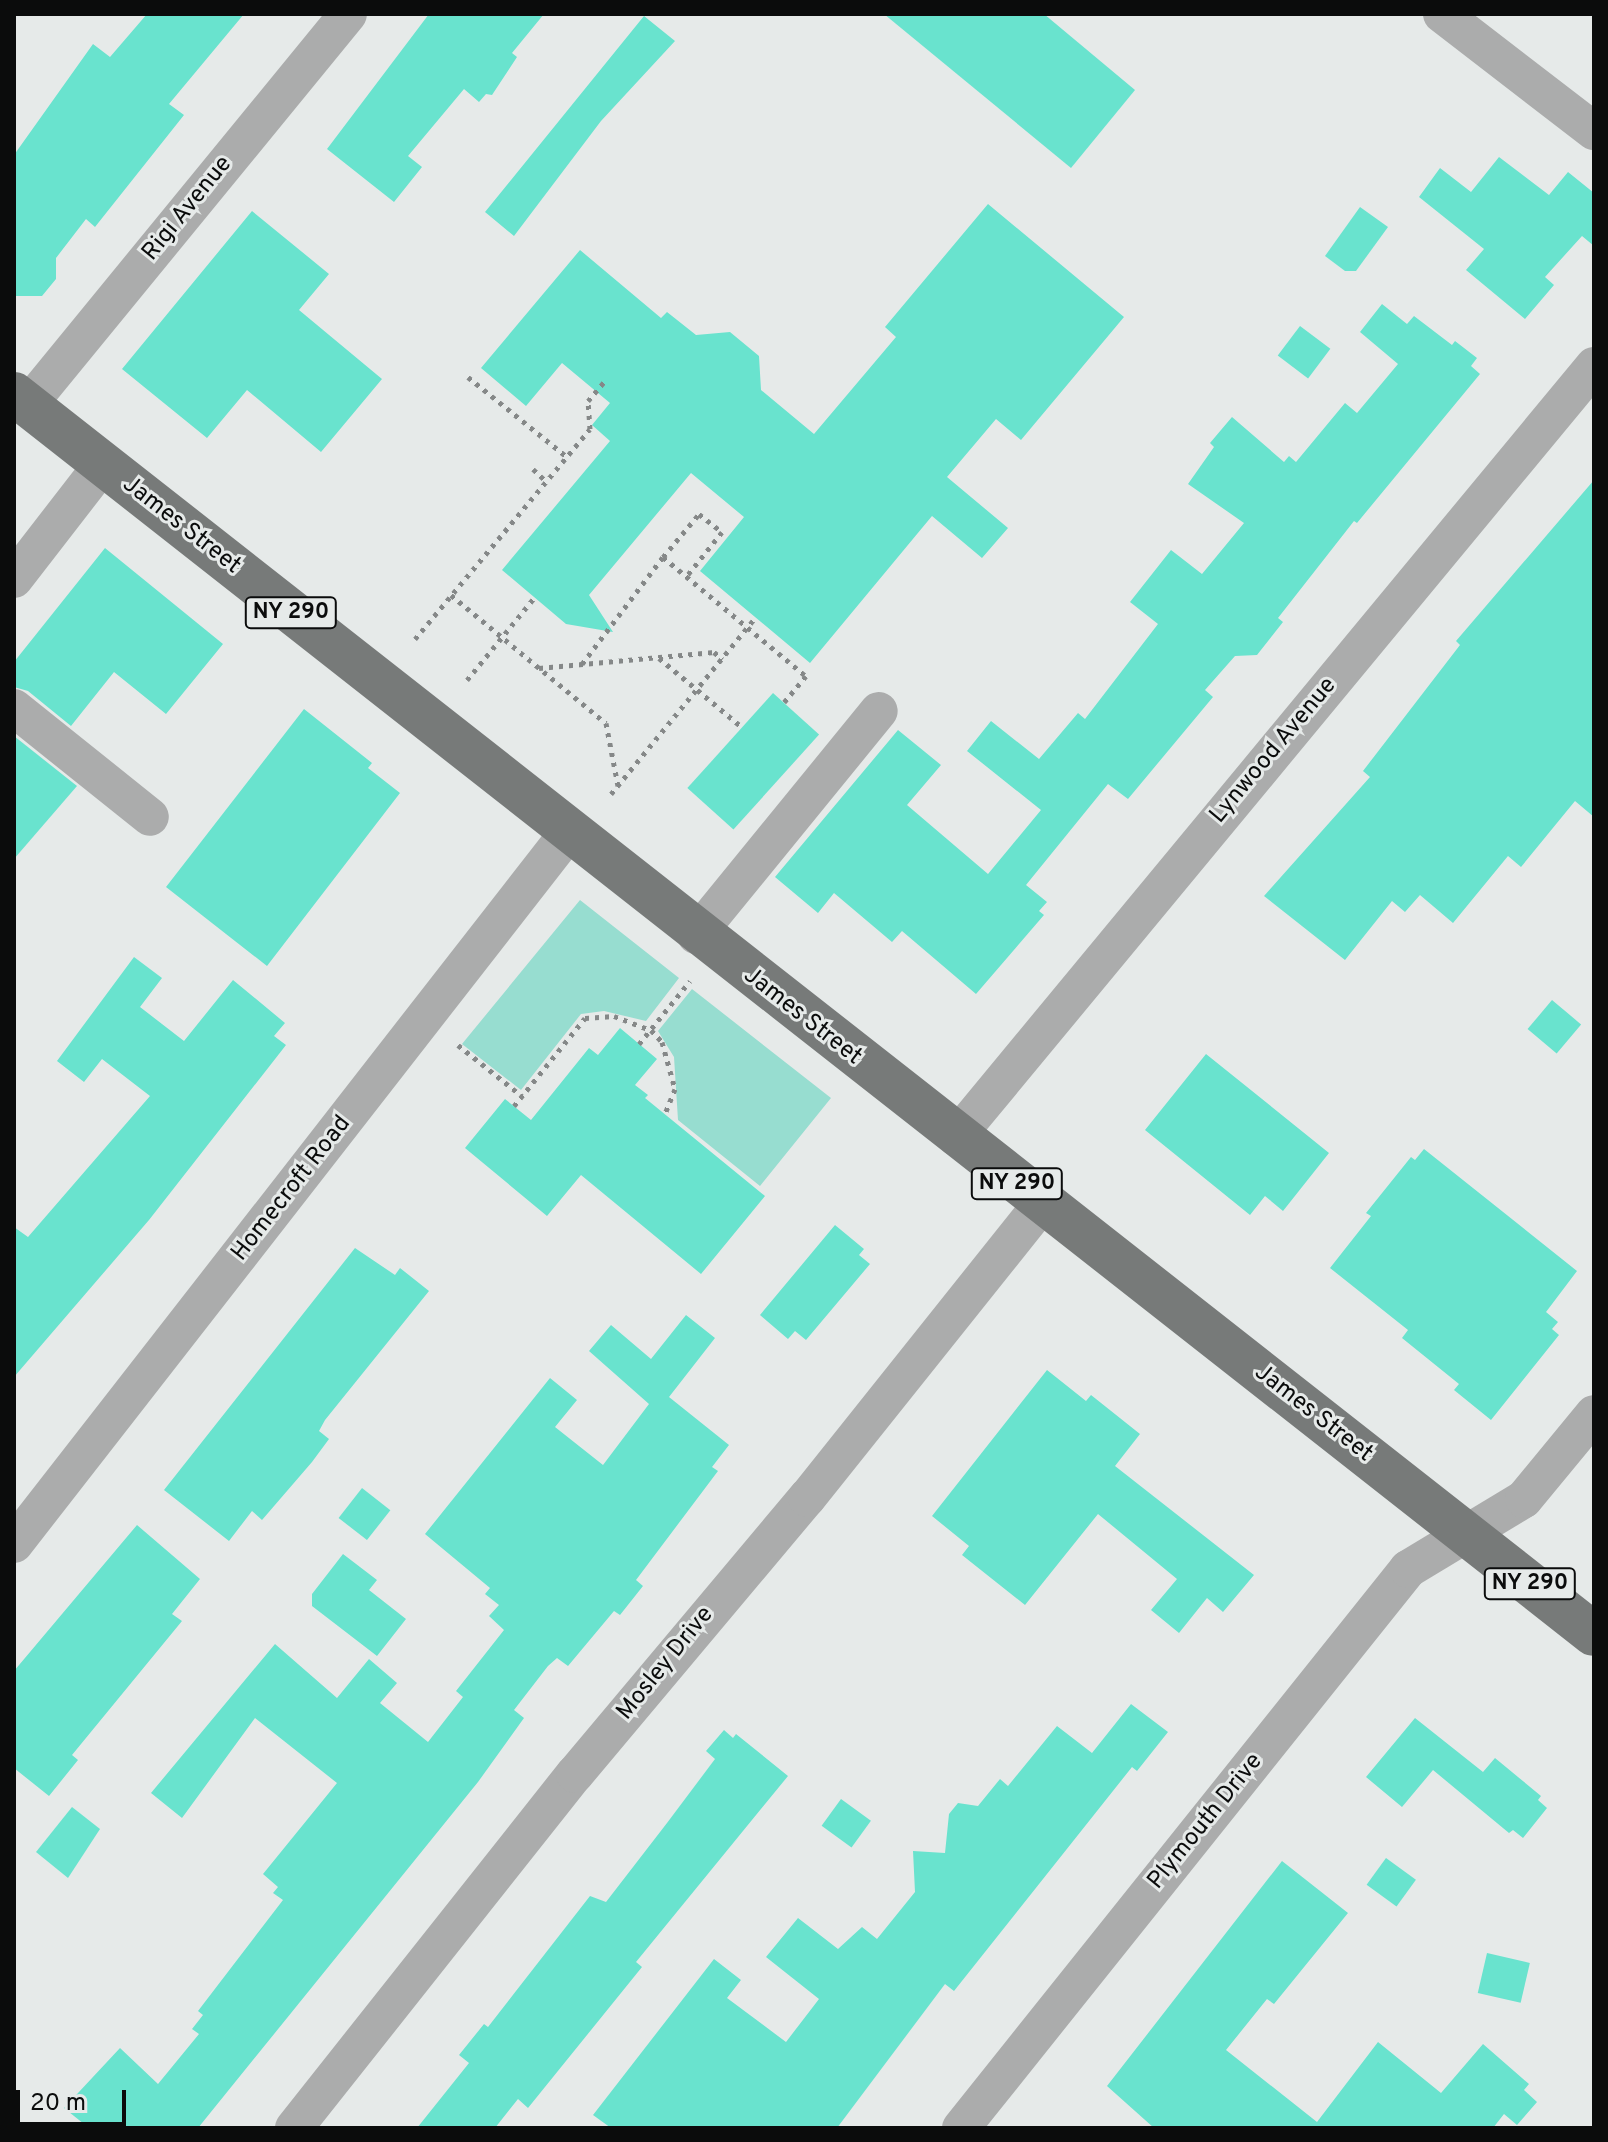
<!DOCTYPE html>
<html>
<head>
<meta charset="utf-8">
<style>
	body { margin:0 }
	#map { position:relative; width:1608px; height:2142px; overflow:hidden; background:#e6eae9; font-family:Overpass,sans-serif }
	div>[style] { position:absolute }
	.green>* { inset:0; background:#97ddd0 }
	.building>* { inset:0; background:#69e3ce; transform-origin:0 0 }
	.path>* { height:5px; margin-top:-2.5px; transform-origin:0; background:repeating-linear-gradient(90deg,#858888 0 4px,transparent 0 10px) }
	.minor>* { height:38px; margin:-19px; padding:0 19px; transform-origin:19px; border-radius:19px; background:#abacac }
	.major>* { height:44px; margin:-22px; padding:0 22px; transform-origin:22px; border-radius:22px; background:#777a79 }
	span { translate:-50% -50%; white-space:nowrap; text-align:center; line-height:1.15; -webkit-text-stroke:6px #e6eae9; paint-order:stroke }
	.shield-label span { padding:2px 6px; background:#e6eae9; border:2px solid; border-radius:6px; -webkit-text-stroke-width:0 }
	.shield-label { font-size:22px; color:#0b0c0c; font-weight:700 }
	.street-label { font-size:24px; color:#0b0c0c }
	.frame { position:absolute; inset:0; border:16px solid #0b0c0c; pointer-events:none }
	.scale { position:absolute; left:16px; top:2090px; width:110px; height:36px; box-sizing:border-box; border:4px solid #0b0c0c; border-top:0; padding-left:10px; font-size:24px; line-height:28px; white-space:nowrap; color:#0b0c0c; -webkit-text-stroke:6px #e6eae9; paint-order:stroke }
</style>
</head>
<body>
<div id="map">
	<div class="green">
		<i style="clip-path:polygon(580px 900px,679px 978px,646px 1021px,604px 1011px,581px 1014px,521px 1090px,462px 1044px)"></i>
		<i style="clip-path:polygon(692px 989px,831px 1098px,760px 1186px,678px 1120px,674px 1057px,658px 1031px)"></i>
	</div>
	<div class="building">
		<i style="clip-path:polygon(147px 14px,244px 14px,169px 104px,184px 115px,95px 227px,86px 219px,56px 258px,56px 279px,42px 296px,14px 296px,14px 155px,93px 44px,110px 57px)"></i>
		<i style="clip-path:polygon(429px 14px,544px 14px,512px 53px,517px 57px,492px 95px,486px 94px,479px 102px,464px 89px,408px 156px,422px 167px,394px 202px,327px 149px)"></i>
		<i style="clip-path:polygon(884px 14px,1044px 14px,1135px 90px,1071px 168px)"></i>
		<i style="clip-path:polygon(644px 16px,675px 41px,601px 121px,514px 236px,485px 212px)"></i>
		<i style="clip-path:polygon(1499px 157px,1549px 195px,1568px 172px,1594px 193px,1594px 246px,1582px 236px,1545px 277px,1554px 285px,1525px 319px,1466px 270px,1484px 249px,1419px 197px,1440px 168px,1471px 192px)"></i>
		<i style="clip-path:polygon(988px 204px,1124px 317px,1021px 440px,996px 419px,947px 477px,1008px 528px,982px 558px,932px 516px,810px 663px,700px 571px,744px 517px,691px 473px,589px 595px,613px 632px,566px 624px,502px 570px,610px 441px,592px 425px,610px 403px,562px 363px,526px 406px,481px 368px,580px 250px,661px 318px,667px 312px,696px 335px,730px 332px,759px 356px,761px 390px,814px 434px,896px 337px,885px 327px)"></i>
		<i style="clip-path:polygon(1360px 207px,1388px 227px,1356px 271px,1345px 271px,1325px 256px)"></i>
		<i style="clip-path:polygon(252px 211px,329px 274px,299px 310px,382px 379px,321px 452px,247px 390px,207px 438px,122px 369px)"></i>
		<i style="clip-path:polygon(1382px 304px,1407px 324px,1414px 316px,1452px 345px,1455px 341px,1477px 358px,1471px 366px,1480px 374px,1357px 523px,1354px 521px,1278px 618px,1283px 622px,1257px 655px,1235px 656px,1205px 690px,1213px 697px,1128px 799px,1108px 784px,1026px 885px,1047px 902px,1039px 911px,1044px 915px,976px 994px,902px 931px,892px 942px,834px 893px,818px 913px,775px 877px,898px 730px,941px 765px,907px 805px,988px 874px,1041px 810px,967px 751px,991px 721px,1039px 759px,1078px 713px,1085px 719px,1158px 624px,1130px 602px,1171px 550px,1202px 574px,1244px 523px,1188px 484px,1214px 447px,1210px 443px,1232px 417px,1284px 462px,1289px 456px,1296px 462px,1345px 403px,1357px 413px,1398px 364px,1360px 332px)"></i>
		<i style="left:1300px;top:326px;width:38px;height:37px;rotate:37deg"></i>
		<i style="clip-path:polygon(1594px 480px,1594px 817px,1575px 801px,1521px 867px,1508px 856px,1453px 923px,1420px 895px,1405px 912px,1392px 901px,1345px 960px,1264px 896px,1370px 777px,1363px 771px,1460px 645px,1456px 641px)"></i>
		<i style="clip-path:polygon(105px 548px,223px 644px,166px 714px,114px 672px,71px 726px,28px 691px,14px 687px,14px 662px)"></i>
		<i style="left:773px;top:693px;width:62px;height:128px;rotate:42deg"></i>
		<i style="clip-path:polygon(304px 709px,372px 763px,368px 768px,400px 793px,267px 966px,166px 887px)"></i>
		<i style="clip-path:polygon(14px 736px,77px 786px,14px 859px)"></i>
		<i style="clip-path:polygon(134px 957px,162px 978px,140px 1007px,184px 1041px,233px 980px,285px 1023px,274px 1036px,286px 1045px,149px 1220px,14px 1377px,14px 1227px,28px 1237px,150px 1096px,102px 1059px,84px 1082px,57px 1061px)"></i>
		<i style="left:1552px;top:1000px;width:38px;height:38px;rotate:40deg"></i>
		<i style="clip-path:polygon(620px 1028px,657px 1059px,635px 1085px,648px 1095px,645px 1098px,765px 1196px,701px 1274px,581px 1175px,547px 1216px,465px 1148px,505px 1099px,531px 1120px,589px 1048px,598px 1055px)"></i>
		<i style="clip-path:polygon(1206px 1054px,1329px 1153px,1283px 1211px,1265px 1196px,1250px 1215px,1145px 1130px)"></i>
		<i style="clip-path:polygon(1424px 1149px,1577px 1271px,1546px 1312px,1558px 1322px,1552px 1329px,1559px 1335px,1491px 1420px,1454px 1390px,1459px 1384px,1402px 1338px,1408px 1330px,1330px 1268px,1371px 1216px,1366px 1213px,1411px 1157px,1415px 1160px)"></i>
		<i style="clip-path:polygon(835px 1225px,864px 1249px,859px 1255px,870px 1264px,806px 1340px,795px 1331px,788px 1339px,760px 1315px)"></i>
		<i style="clip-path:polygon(355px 1248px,395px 1275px,400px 1268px,429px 1291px,325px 1420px,319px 1431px,329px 1439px,312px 1462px,262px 1520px,252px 1511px,229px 1541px,164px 1490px)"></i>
		<i style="clip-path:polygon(686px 1315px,715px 1338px,669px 1397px,729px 1445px,712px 1467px,718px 1471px,636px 1580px,643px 1586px,620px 1615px,614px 1611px,568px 1666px,557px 1658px,548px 1666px,514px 1710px,524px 1718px,478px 1782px,198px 2128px,89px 2128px,64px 2108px,120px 2048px,158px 2084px,199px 2034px,192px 2029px,203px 2015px,198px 2011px,283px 1900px,273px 1893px,278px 1887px,263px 1874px,337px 1783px,255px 1718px,182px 1818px,151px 1793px,275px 1644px,337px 1698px,369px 1659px,397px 1683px,380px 1703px,428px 1742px,463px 1697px,456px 1691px,504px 1630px,489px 1616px,499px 1605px,485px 1594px,490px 1588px,425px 1534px,550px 1378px,577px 1400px,555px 1427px,603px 1465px,649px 1404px,589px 1351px,611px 1325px,651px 1359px)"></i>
		<i style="clip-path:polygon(1047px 1370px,1086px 1401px,1091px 1395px,1140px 1434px,1115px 1466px,1254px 1575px,1223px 1612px,1207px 1598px,1179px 1633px,1151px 1610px,1177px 1579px,1098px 1514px,1025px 1605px,962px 1555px,969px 1546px,932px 1516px)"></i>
		<i style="left:362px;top:1488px;width:36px;height:38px;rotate:38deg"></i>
		<i style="clip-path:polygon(137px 1525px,200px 1579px,172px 1614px,182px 1621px,72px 1755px,78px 1760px,49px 1796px,14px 1768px,14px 1671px)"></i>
		<i style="clip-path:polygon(343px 1554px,377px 1580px,369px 1590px,406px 1619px,377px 1656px,312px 1606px,312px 1594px)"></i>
		<i style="clip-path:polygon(1131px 1704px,1168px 1732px,1137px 1771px,1132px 1767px,954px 1991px,945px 1984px,837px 2128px,611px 2128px,593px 2115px,714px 1959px,741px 1980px,727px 1998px,786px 2042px,819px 1999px,766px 1957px,798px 1918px,838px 1949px,862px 1927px,877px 1939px,915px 1892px,913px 1851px,945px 1853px,949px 1814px,958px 1803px,978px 1806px,1000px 1779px,1008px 1786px,1057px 1726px,1092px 1753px)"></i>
		<i style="clip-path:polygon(1415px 1718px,1483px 1772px,1495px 1758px,1541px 1796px,1538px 1800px,1547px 1808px,1523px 1838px,1513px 1830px,1509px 1833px,1433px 1770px,1402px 1807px,1366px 1777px)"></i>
		<i style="clip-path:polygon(724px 1730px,733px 1738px,736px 1734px,788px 1776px,636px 1962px,642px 1967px,528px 2108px,518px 2099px,495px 2128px,417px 2128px,469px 2063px,459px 2055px,484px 2024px,488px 2027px,590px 1896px,606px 1902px,667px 1823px,715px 1759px,706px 1751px)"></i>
		<i style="left:841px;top:1799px;width:37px;height:33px;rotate:36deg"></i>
		<i style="clip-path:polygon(72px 1807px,100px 1829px,68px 1878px,36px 1852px)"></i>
		<i style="left:1386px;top:1858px;width:37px;height:33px;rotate:36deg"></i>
		<i style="clip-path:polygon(1282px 1861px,1348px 1913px,1274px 2004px,1267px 1999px,1226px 2050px,1317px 2122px,1378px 2042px,1441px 2093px,1483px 2044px,1529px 2084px,1524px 2090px,1537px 2102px,1517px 2125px,1504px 2114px,1493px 2128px,1154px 2128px,1107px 2086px)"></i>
		<i style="left:1487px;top:1953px;width:44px;height:41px;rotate:13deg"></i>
	</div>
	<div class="path">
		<i style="left:468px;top:377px;width:127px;rotate:38.9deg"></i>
		<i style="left:533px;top:469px;width:18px;rotate:43deg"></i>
		<i style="left:663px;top:557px;width:56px;rotate:-50.1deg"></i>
		<i style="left:699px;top:514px;width:29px;rotate:38deg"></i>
		<i style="left:722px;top:532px;width:58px;rotate:128.7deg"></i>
		<i style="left:451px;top:595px;width:201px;rotate:39.6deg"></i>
		<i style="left:606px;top:723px;width:64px;rotate:79.2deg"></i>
		<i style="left:415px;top:639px;width:273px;rotate:-50.2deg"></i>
		<i style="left:590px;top:429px;width:28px;rotate:-94deg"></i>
		<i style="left:588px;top:401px;width:25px;rotate:-50deg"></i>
		<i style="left:659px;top:658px;width:109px;rotate:39.8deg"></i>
		<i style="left:582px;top:664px;width:134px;rotate:-52.9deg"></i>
		<i style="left:663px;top:557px;width:186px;rotate:39.8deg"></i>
		<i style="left:806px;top:676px;width:34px;rotate:130deg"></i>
		<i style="left:539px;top:668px;width:176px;rotate:-5.2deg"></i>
		<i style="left:714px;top:652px;width:11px;rotate:41deg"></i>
		<i style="left:467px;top:680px;width:107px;rotate:-50.7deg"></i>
		<i style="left:611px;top:794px;width:229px;rotate:-50.7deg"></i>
		<i style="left:639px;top:1044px;width:81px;rotate:-51deg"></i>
		<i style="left:458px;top:1045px;width:82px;rotate:38.6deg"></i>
		<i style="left:514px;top:1106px;width:113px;rotate:-51.1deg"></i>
		<i style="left:585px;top:1018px;width:29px;rotate:-4deg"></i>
		<i style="left:614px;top:1016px;width:40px;rotate:21deg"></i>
		<i style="left:651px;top:1030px;width:16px;rotate:47deg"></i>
		<i style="left:662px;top:1042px;width:49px;rotate:74.5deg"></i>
		<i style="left:675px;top:1089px;width:27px;rotate:112deg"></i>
	</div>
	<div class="minor">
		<i style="left:1442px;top:14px;width:192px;rotate:37.6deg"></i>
		<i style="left:28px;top:405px;width:505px;rotate:-50.7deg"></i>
		<i style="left:14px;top:579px;width:145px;rotate:-52.3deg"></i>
		<i style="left:14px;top:708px;width:174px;rotate:38.7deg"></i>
		<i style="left:696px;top:935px;width:289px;rotate:-50.8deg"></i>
		<i style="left:956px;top:1137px;width:1001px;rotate:-50.39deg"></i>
		<i style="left:14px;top:1544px;width:901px;rotate:-52.07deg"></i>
		<i style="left:294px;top:2128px;width:452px;rotate:-51.6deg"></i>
		<i style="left:575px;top:1774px;width:361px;rotate:-50deg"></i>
		<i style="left:807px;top:1498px;width:376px;rotate:-51.4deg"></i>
		<i style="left:961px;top:2128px;width:716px;rotate:-51.35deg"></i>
		<i style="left:1408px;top:1569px;width:135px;rotate:-31.1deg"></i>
		<i style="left:1524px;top:1499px;width:110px;rotate:-50.5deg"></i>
	</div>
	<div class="major">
		<i style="left:14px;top:394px;width:2008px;rotate:38.13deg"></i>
	</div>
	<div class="shield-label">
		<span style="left:291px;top:613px">NY 290</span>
		<span style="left:1017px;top:1184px">NY 290</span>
		<span style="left:1530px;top:1584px">NY 290</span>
	</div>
	<div class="street-label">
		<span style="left:188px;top:209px;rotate:-51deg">Rigi Avenue</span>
		<span style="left:181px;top:526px;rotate:38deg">James Street</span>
		<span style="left:1274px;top:751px;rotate:-50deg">Lynwood Avenue</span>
		<span style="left:802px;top:1017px;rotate:38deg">James Street</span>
		<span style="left:292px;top:1189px;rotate:-52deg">Homecroft Road</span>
		<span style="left:1313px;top:1414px;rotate:38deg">James Street</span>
		<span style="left:666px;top:1664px;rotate:-51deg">Mosley Drive</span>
		<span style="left:1206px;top:1822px;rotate:-51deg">Plymouth Drive</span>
	</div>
	<div class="frame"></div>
	<div class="scale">20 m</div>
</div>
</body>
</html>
